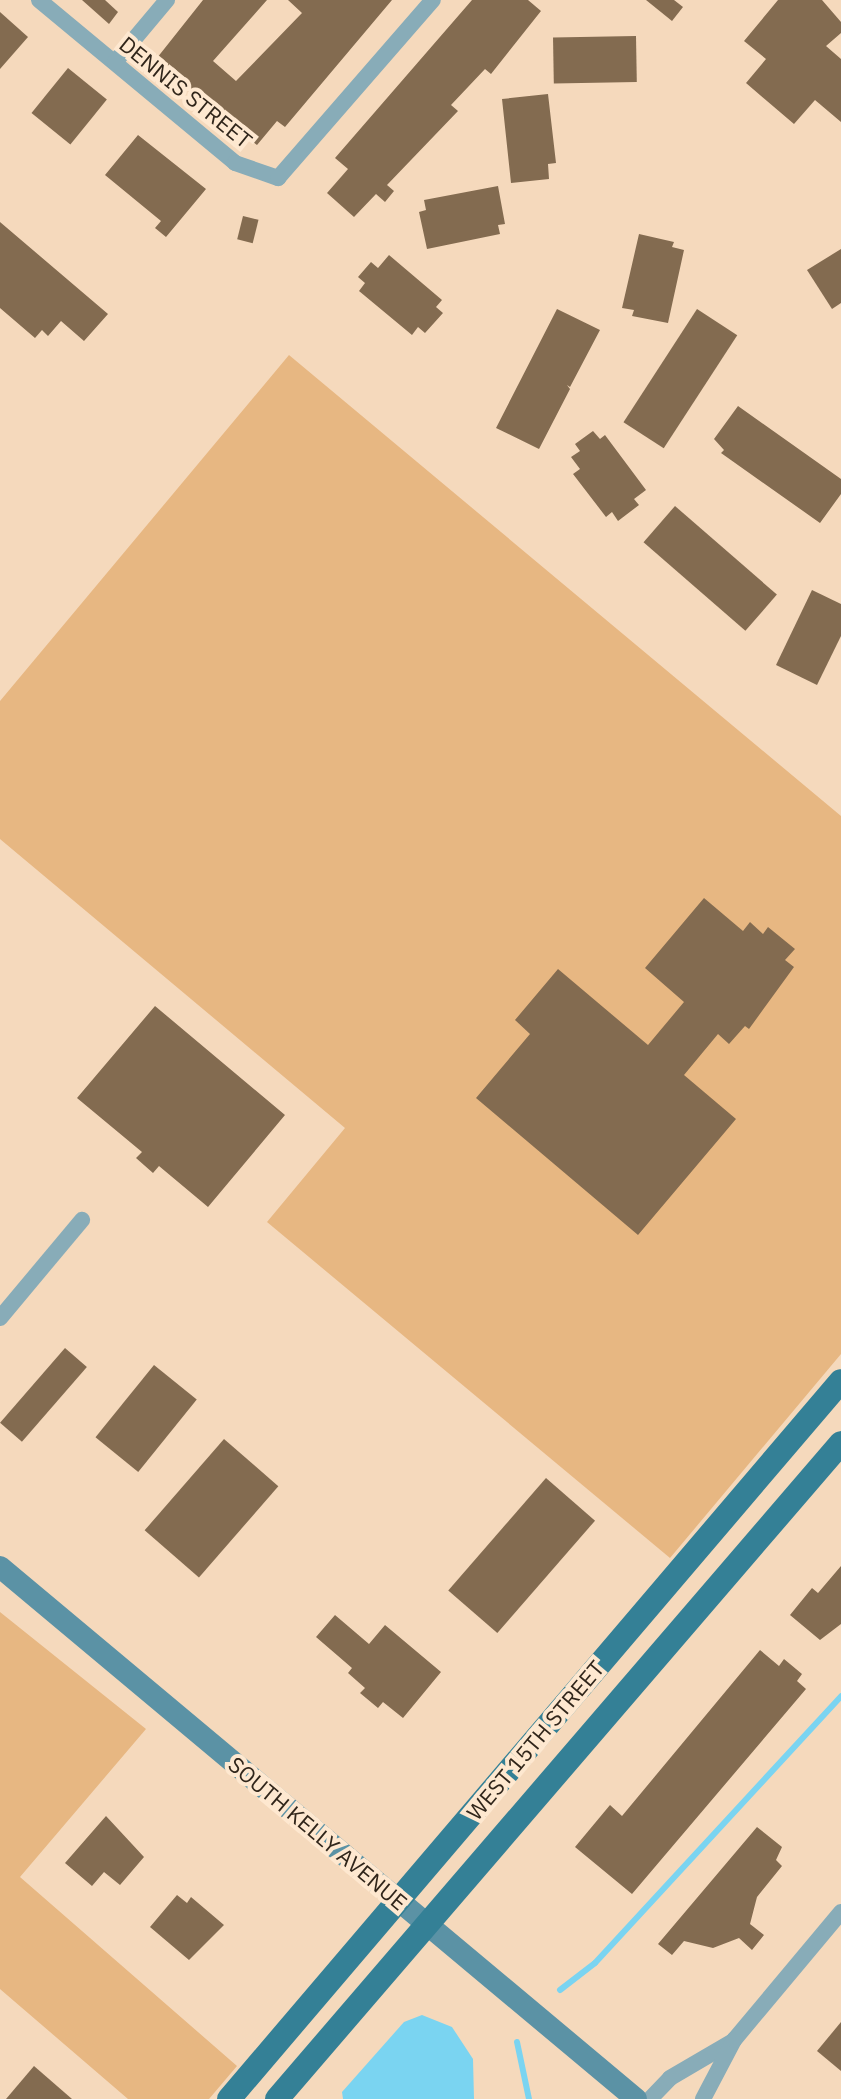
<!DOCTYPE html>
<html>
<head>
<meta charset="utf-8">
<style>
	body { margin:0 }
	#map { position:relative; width:841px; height:2099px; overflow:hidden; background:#f5d9bc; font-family:"IBM Plex Sans",sans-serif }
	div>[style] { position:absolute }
	.green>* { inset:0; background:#e7b782 }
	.water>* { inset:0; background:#7ad4f1 }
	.stream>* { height:6px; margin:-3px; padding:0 3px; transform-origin:3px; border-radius:3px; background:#7ad4f1 }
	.building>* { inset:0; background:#836b50; transform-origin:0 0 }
	.minor>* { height:16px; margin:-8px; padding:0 8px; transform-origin:8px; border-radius:8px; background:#88acb8 }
	.secondary>* { height:22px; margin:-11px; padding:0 11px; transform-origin:11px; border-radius:11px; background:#5b92a5 }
	.primary>* { height:24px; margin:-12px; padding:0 12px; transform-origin:12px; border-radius:12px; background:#348096 }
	span { translate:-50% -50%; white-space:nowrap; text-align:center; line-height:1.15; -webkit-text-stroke:8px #fee8d0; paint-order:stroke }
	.street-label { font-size:22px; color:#31261b }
</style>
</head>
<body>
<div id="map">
	<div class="green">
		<i style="clip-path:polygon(289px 355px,841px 816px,841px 1354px,670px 1558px,267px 1222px,345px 1128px,0 839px,0 701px)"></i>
		<i style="clip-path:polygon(0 1612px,146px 1729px,20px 1877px,237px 2066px,209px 2099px,128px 2099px,0 1989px)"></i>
	</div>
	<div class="water">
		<i style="clip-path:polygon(422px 2015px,452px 2027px,473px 2059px,474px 2099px,343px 2099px,342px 2092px,404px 2022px)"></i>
	</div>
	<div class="stream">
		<i style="left:560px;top:1990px;width:44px;rotate:-37.6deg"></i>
		<i style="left:595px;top:1963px;width:363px;rotate:-47.3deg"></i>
		<i style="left:517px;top:2042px;width:58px;rotate:78.1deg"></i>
	</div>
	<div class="building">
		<i style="clip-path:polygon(82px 0,105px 0,118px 12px,109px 24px)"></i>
		<i style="clip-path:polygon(203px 0,267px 0,213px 61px,236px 81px,302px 13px,288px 0,392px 0,285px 127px,277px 121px,257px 145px,153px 63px)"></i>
		<i style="clip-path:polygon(472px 0,528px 0,541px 11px,491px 74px,485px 69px,451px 105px,458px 111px,387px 185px,394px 191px,385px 202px,376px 194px,354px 217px,327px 193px,348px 169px,335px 158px)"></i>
		<i style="clip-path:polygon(646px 0,674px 0,683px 7px,672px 21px)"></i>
		<i style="clip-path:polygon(778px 0,822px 0,841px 22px,841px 33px,826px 46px,841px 59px,841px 122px,815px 100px,794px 124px,746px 83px,766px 59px,744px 41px)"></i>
		<i style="clip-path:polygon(0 12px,28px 37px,0 69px)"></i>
		<i style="left:636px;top:36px;width:46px;height:83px;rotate:89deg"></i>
		<i style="left:68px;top:68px;width:50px;height:58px;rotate:39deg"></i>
		<i style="clip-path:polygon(548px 94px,556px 163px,548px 164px,549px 179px,511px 183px,502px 99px)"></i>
		<i style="clip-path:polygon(138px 135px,206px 189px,166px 237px,155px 228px,161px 221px,105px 175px)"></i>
		<i style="clip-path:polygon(498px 186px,505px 224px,498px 225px,500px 234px,427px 249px,419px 212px,426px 210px,424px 200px)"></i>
		<i style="left:243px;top:216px;width:16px;height:24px;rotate:14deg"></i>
		<i style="clip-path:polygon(0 222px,108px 314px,84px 341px,61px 321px,48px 336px,42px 330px,35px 338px,0 308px)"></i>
		<i style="clip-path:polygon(639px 234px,674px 242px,672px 247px,684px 250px,668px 323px,632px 316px,634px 310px,622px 308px)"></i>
		<i style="clip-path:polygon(841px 249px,841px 303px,832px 309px,807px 270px)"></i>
		<i style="clip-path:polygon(389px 255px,442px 300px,436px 307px,443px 313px,425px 333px,418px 327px,412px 335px,359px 291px,365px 283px,358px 277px,371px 262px,378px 268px)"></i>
		<i style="clip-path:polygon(557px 309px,600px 330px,570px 387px,567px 385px,570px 389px,539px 449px,496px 428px)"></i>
		<i style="left:697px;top:309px;width:48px;height:135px;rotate:33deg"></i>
		<i style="clip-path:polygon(738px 406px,841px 479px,841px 494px,820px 523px,721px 453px,724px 450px,714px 439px)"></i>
		<i style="clip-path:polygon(593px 431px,600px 439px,605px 435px,646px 490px,634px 499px,639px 505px,618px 521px,612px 512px,606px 517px,573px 474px,580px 469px,571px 457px,580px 451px,575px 444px)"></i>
		<i style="left:675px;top:506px;width:135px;height:48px;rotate:41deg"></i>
		<i style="clip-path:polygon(812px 590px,841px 604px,841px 636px,817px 685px,776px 665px)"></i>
		<i style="clip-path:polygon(704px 898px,743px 931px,750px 922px,763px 934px,768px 927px,795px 949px,785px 960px,794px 967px,749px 1029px,745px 1026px,729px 1044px,718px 1034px,684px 1075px,736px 1119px,638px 1235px,476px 1098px,530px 1034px,515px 1020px,558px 969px,648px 1045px,684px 1002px,645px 968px)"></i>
		<i style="clip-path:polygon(155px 1006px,285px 1115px,208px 1207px,159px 1166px,153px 1173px,136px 1158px,142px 1152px,77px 1098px)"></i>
		<i style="left:65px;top:1348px;width:29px;height:99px;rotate:41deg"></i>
		<i style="left:154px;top:1365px;width:55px;height:93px;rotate:39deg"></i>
		<i style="left:224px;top:1439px;width:72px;height:121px;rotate:41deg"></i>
		<i style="left:546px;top:1478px;width:65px;height:149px;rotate:41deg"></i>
		<i style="clip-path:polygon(841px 1566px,841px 1624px,820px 1640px,790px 1615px,812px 1588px,818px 1593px)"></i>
		<i style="clip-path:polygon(335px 1615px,369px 1644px,385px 1625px,441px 1672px,403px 1718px,383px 1702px,378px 1708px,360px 1693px,365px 1688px,348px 1673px,352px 1668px,316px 1637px)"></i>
		<i style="clip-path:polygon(760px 1650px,779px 1666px,784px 1659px,802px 1674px,797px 1681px,806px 1689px,632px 1894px,575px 1847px,610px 1805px,622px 1816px)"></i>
		<i style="clip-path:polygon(106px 1816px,144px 1857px,120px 1885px,104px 1872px,92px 1886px,65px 1863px)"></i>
		<i style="clip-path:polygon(757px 1827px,782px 1847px,776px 1860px,782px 1866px,757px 1897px,750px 1924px,764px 1935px,752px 1950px,739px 1938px,713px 1948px,684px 1941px,672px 1955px,658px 1944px)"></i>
		<i style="clip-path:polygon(177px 1895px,187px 1903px,191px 1897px,224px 1925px,189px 1960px,150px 1927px)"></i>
		<i style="clip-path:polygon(841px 2022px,841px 2071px,817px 2051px)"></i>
		<i style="clip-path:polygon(34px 2066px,72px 2099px,6px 2099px)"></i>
	</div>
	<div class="minor">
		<i style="left:39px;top:0;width:255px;rotate:39.7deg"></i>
		<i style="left:235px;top:163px;width:46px;rotate:19.2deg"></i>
		<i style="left:278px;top:178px;width:236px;rotate:-49deg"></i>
		<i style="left:115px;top:62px;width:81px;rotate:-50deg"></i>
		<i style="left:0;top:1318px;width:128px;rotate:-50.1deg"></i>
		<i style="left:650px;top:2099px;width:29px;rotate:-46deg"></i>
		<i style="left:670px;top:2078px;width:73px;rotate:-30.4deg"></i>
		<i style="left:703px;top:2099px;width:67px;rotate:-62.3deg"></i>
		<i style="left:734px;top:2040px;width:167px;rotate:-50.1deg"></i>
	</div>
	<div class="secondary">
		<i style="left:0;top:1567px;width:829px;rotate:39.91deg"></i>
	</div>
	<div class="primary">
		<i style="left:229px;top:2099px;width:943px;rotate:-49.56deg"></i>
		<i style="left:277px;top:2099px;width:865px;rotate:-49.31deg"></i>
	</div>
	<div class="street-label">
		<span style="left:186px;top:92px;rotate:39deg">DENNIS STREET</span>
		<span style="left:535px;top:1740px;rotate:-50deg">WEST 15TH STREET</span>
		<span style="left:318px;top:1833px;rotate:40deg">SOUTH KELLY AVENUE</span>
	</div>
</div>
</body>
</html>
